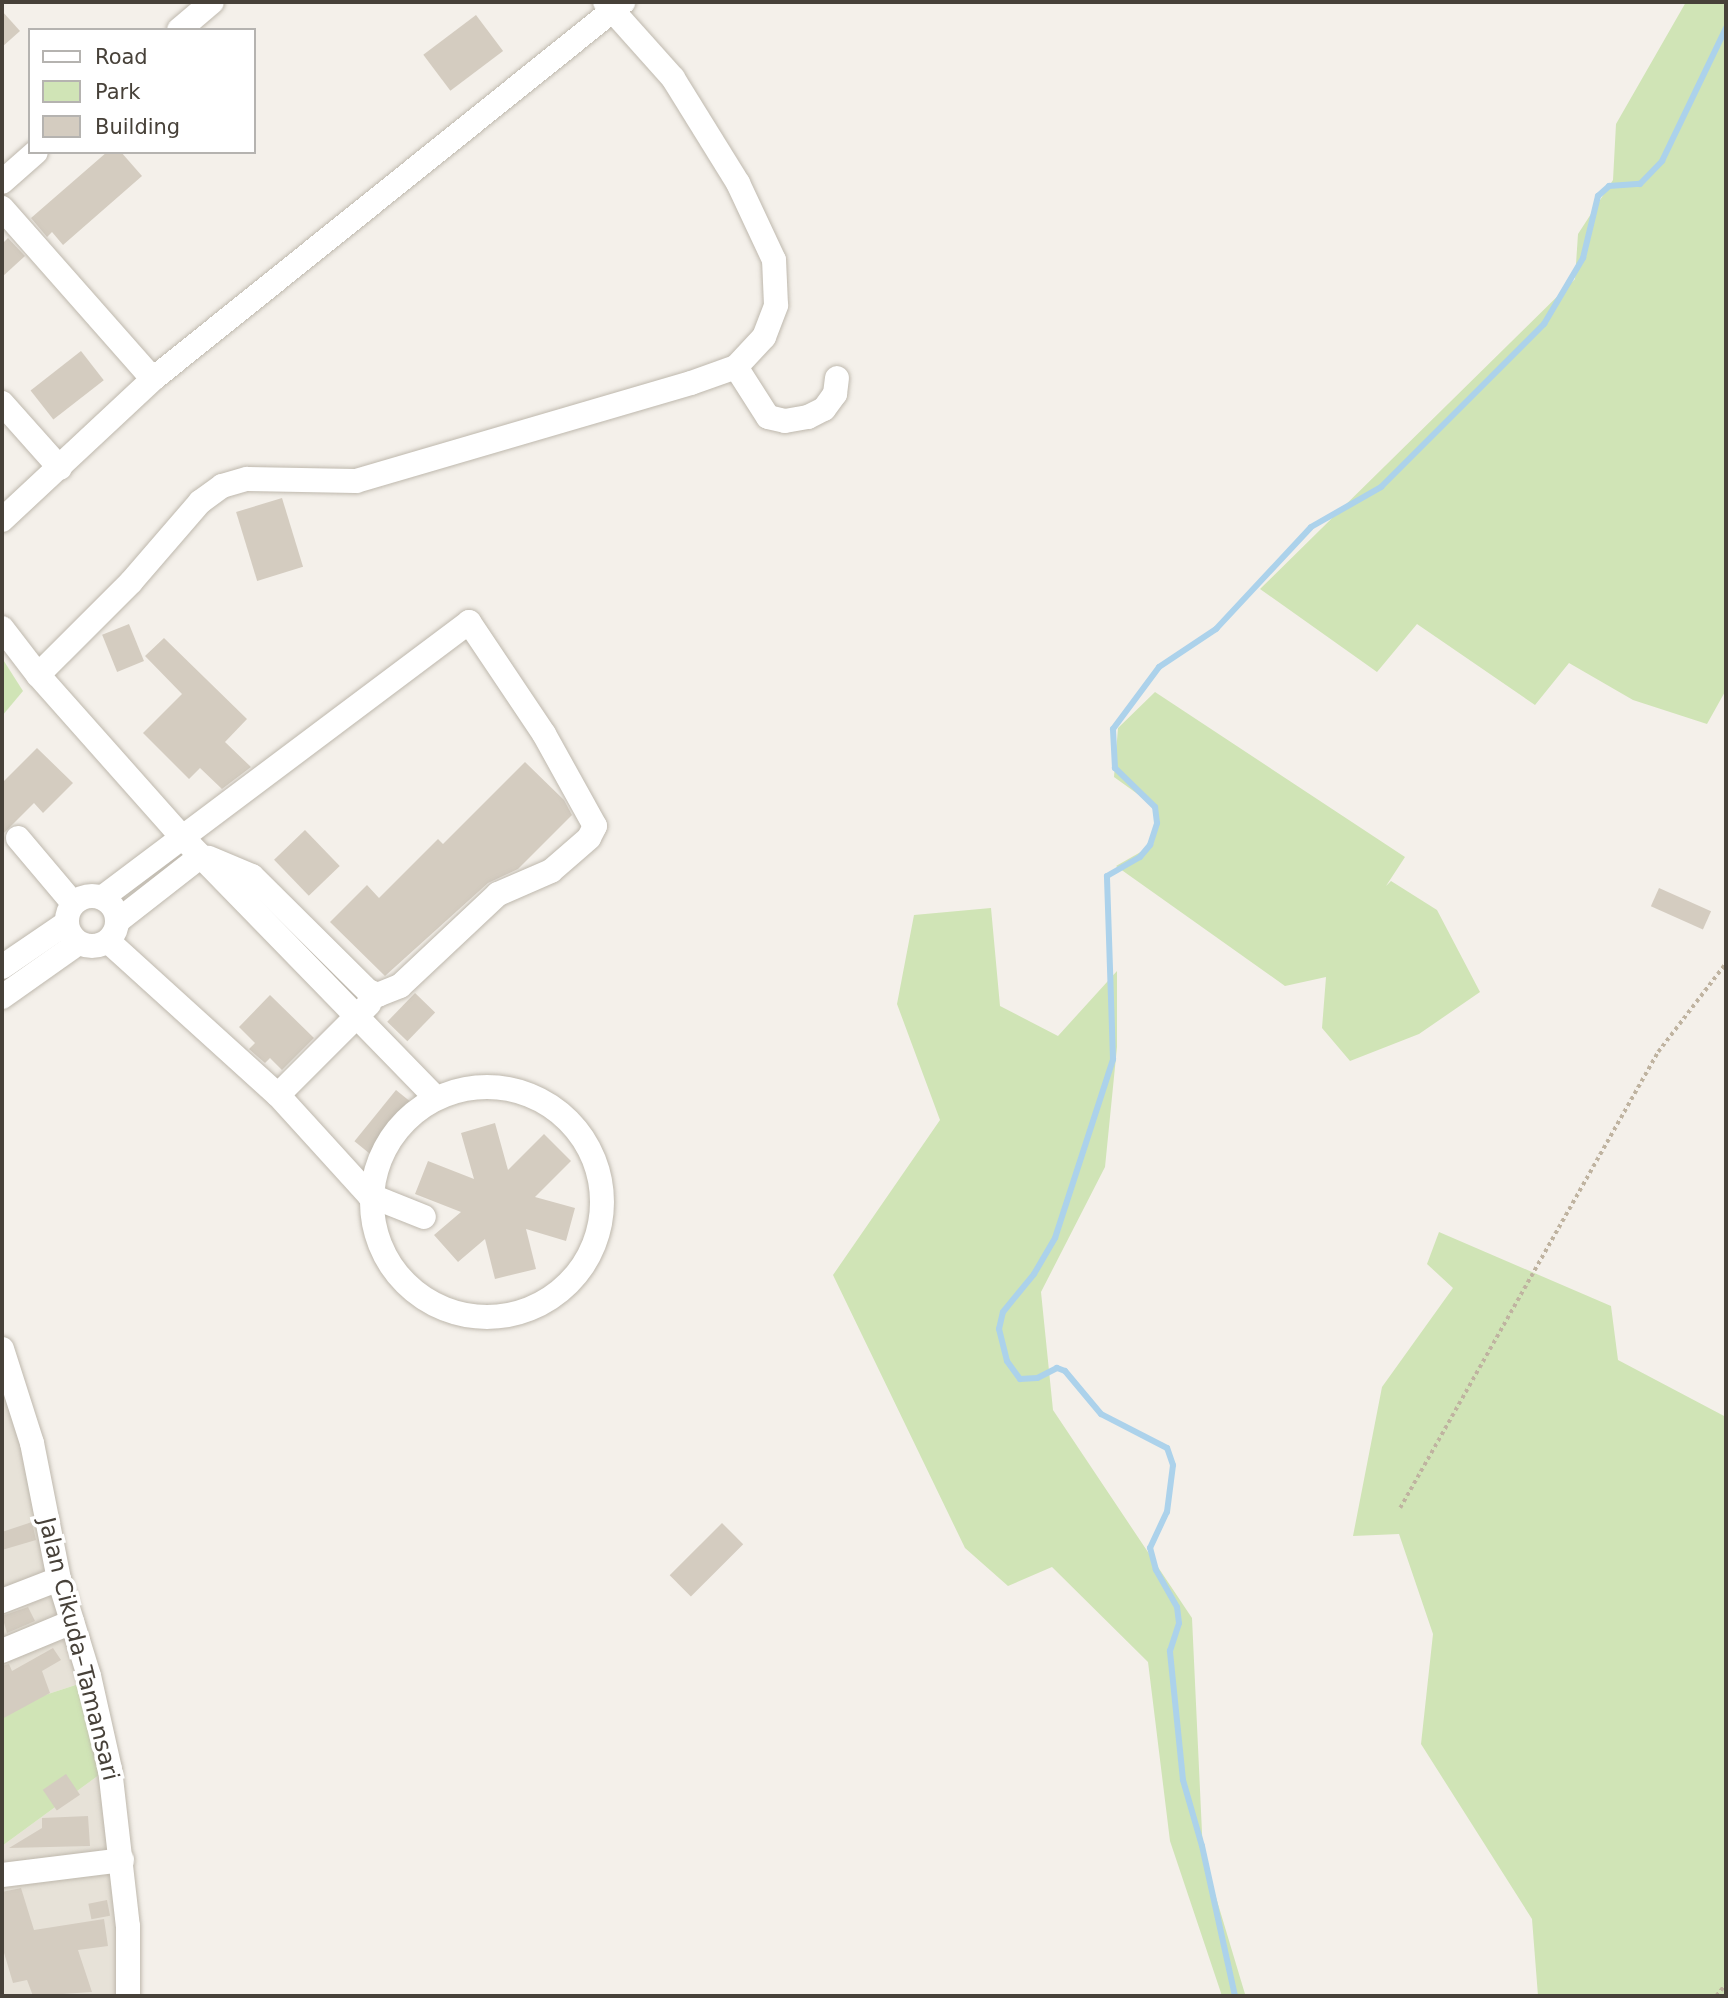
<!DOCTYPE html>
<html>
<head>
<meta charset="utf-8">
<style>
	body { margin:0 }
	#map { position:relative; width:1728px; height:1998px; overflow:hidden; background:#f4f0ea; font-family:"DejaVu Sans",sans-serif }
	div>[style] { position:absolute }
	.residential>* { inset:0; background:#e7e2d8 }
	.green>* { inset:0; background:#d0e4b6 }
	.stream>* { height:6px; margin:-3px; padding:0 3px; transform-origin:3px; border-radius:3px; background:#acd2eb }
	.building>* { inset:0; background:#d4ccc0; transform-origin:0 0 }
	.path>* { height:3.5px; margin-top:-1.75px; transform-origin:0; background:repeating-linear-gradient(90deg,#bfb3a0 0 3.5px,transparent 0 7px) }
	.roads { filter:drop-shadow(0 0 2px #beb8ad) drop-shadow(0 0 2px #beb8ad) }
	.minor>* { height:24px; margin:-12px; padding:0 12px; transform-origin:12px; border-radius:12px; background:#fff }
	.minor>.ring { margin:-12px; padding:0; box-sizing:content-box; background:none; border:24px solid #fff; border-radius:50% }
	span { translate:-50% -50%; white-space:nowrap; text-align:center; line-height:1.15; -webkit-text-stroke:7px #fff; paint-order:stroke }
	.street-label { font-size:23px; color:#474139 }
	.frame { position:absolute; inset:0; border:4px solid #474139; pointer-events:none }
	.legend { position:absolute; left:28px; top:28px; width:228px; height:126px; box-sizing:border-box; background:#fff; border:2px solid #b5b3b0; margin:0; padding:9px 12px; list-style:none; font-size:21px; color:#474139 }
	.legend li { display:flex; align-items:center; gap:14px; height:35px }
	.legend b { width:35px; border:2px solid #b5b3b0 }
</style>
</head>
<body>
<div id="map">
	<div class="residential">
		<i style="clip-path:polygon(2px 1384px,91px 1680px,2px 1709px)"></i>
		<i style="clip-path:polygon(114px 1764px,123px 1996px,2px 1996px,2px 1846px)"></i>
	</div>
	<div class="green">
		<i style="clip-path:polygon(1686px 2px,1726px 2px,1726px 690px,1707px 724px,1633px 700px,1569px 663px,1535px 705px,1417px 624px,1377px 672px,1260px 589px,1575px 279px,1578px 234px,1613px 180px,1616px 124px)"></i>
		<i style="clip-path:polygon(2px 658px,23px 691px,2px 716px)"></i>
		<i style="clip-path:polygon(1155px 692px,1405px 857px,1386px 886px,1391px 881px,1437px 910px,1480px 992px,1419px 1034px,1350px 1061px,1322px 1028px,1326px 977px,1285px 986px,1116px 866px,1153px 845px,1157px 808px,1114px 777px,1118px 728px)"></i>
		<i style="clip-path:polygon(991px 908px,1000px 1006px,1058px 1036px,1117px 971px,1117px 1047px,1105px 1167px,1041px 1292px,1053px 1410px,1192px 1618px,1203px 1854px,1245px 1994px,1241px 1996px,1222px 1996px,1170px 1841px,1148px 1662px,1052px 1567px,1008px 1586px,965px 1548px,833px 1275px,940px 1120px,897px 1004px,914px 915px)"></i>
		<i style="clip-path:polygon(1439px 1232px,1611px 1306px,1618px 1360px,1726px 1417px,1726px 1996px,1538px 1996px,1532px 1919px,1421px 1744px,1433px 1634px,1399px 1534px,1353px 1536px,1382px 1387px,1453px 1288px,1427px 1264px)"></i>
		<i style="clip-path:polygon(91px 1680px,114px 1764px,2px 1846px,2px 1709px)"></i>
	</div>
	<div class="stream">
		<i style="left:1235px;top:1996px;width:154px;rotate:-102.4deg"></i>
		<i style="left:1202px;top:1846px;width:69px;rotate:-106.1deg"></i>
		<i style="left:1183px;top:1780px;width:130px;rotate:-95.8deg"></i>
		<i style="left:1170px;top:1651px;width:29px;rotate:-72deg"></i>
		<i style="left:1179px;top:1623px;width:16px;rotate:-97deg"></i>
		<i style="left:1177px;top:1607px;width:43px;rotate:-119.6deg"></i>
		<i style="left:1156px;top:1570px;width:23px;rotate:-105deg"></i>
		<i style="left:1150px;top:1548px;width:40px;rotate:-65deg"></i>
		<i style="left:1167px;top:1512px;width:47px;rotate:-82.7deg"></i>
		<i style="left:1173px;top:1465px;width:18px;rotate:-109deg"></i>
		<i style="left:1167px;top:1448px;width:74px;rotate:-152.7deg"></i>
		<i style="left:1101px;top:1414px;width:56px;rotate:-129.9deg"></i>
		<i style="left:1065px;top:1371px;width:9px;rotate:-159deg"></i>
		<i style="left:1057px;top:1368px;width:22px;rotate:153deg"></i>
		<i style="left:1037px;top:1378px;width:17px;rotate:177deg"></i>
		<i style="left:1020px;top:1379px;width:22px;rotate:-126deg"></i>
		<i style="left:1007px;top:1361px;width:33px;rotate:-104deg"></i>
		<i style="left:999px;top:1329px;width:17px;rotate:-77deg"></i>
		<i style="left:1003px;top:1312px;width:49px;rotate:-50.8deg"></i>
		<i style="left:1034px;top:1274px;width:42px;rotate:-59.7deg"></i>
		<i style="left:1055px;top:1238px;width:188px;rotate:-72deg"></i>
		<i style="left:1113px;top:1059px;width:183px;rotate:-91.9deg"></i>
		<i style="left:1107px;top:876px;width:38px;rotate:-30deg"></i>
		<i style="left:1140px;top:857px;width:16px;rotate:-50deg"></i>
		<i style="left:1150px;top:845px;width:23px;rotate:-72deg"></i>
		<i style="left:1157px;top:823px;width:16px;rotate:-97deg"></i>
		<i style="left:1155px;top:807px;width:56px;rotate:-135.7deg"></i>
		<i style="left:1115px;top:768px;width:39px;rotate:-93deg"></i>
		<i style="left:1113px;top:729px;width:77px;rotate:-53.4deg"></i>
		<i style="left:1159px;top:667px;width:69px;rotate:-33.7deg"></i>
		<i style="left:1216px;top:629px;width:139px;rotate:-47deg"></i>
		<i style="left:1311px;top:527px;width:81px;rotate:-29.7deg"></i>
		<i style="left:1381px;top:487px;width:231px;rotate:-45deg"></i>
		<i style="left:1544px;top:324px;width:77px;rotate:-59.4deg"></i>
		<i style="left:1583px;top:258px;width:64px;rotate:-76.4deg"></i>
		<i style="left:1598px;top:196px;width:15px;rotate:-42deg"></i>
		<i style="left:1609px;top:186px;width:31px;rotate:-4deg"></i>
		<i style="left:1640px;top:184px;width:32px;rotate:-46deg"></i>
		<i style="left:1662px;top:161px;width:148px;rotate:-64.3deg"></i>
	</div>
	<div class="building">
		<i style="clip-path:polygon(2px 11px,20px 31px,2px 47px)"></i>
		<i style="left:476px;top:15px;width:45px;height:66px;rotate:53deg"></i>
		<i style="clip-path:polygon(107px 152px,121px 152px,142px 176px,63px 245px,52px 232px,47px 237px,31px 218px)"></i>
		<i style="clip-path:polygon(8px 238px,25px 256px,2px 277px,2px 244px)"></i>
		<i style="left:81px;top:351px;width:37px;height:64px;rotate:52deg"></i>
		<i style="left:282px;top:498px;width:72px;height:48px;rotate:73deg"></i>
		<i style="left:129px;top:624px;width:40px;height:29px;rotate:68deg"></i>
		<i style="clip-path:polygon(164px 638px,247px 719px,225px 742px,251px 767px,222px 789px,200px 768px,189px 779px,143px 733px,182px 694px,145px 656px)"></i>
		<i style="clip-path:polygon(37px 748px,73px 783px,43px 813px,34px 803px,2px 835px,2px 783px)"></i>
		<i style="clip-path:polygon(525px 762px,564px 800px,572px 815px,518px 869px,488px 883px,385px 976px,330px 922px,367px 885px,379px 898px,438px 839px,443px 844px)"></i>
		<i style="left:305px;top:830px;width:50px;height:43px;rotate:46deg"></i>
		<i style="left:1659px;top:888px;width:57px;height:20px;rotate:24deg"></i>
		<i style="left:415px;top:993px;width:28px;height:40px;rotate:44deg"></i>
		<i style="clip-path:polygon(270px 995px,314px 1038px,282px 1070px,270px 1058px,265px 1063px,249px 1049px,255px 1043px,239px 1027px)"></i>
		<i style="left:396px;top:1090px;width:21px;height:66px;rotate:39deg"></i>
		<i style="clip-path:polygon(495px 1123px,508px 1170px,544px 1134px,571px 1161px,535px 1197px,575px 1208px,566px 1241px,526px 1229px,536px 1269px,495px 1279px,485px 1239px,458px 1262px,434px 1235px,461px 1212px,415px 1194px,428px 1161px,474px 1179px,461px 1133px)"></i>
		<i style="clip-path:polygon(32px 1522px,36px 1540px,2px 1550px,2px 1532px)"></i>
		<i style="left:722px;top:1523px;width:30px;height:74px;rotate:45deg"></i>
		<i style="clip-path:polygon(28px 1607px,35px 1621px,7px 1633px,2px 1616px)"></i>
		<i style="clip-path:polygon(53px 1648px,61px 1660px,42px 1671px,50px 1693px,2px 1719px,2px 1666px,9px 1664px,12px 1671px)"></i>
		<i style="left:66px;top:1774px;width:25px;height:28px;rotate:56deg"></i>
		<i style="clip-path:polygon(88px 1816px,90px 1846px,9px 1848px,42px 1828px,42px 1818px)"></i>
		<i style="clip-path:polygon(21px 1888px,34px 1930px,104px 1919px,108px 1946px,78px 1950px,92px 1992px,33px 1996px,27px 1980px,13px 1983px,2px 1946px,2px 1892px)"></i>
		<i style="left:107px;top:1900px;width:16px;height:19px;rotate:79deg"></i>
	</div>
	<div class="path">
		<i style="left:1400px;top:1508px;width:524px;rotate:-60.5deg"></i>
		<i style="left:1658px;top:1052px;width:112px;rotate:-52.6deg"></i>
		<i style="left:1716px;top:1996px;width:16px;rotate:-50deg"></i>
	</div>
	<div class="roads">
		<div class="minor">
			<i style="left:179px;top:30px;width:43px;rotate:-40.3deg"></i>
			<i style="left:2px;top:182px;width:45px;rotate:-41.4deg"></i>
			<i style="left:2px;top:208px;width:228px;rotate:48.6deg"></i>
			<i style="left:736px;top:367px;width:59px;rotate:57.4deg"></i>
			<i style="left:768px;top:417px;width:17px;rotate:13deg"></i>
			<i style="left:785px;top:421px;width:23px;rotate:-10deg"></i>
			<i style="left:808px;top:417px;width:18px;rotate:-27deg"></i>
			<i style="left:824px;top:409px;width:19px;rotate:-54deg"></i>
			<i style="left:835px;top:394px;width:16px;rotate:-83deg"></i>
			<i style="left:2px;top:403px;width:87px;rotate:48.3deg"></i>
			<i style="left:2px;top:520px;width:207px;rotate:-43deg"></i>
			<i style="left:153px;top:379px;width:603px;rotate:-38.73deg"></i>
			<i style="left:2px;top:628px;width:59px;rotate:52.5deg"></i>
			<i style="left:18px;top:838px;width:85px;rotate:49.8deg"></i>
			<i class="ring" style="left:67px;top:896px;width:26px;height:26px"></i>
			<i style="left:103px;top:897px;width:458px;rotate:-36.9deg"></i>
			<i style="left:469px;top:622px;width:135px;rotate:56.2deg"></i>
			<i style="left:544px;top:734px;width:105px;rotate:61deg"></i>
			<i style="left:595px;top:826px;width:13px;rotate:117deg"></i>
			<i style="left:589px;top:838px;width:50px;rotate:139deg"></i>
			<i style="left:551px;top:871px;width:58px;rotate:156.5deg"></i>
			<i style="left:498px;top:894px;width:134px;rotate:136.8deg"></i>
			<i style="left:400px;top:986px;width:24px;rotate:158deg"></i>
			<i style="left:378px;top:995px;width:11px;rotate:-158deg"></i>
			<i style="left:368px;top:991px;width:163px;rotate:-135.2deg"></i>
			<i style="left:252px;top:876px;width:47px;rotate:-157.3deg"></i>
			<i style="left:119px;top:920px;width:104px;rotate:-38deg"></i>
			<i style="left:109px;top:942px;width:228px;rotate:42.2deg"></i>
			<i style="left:278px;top:1095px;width:135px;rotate:47.7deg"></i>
			<i style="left:369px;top:1195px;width:59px;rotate:21.8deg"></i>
			<i style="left:2px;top:967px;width:76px;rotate:-34.3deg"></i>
			<i style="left:2px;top:997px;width:92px;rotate:-35.2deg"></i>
			<i class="ring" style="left:372px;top:1087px;width:206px;height:206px"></i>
			<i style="left:278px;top:1095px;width:129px;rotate:-45deg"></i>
			<i style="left:436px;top:1098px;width:364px;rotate:-134.2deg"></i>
			<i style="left:182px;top:837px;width:217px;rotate:-131.6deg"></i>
			<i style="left:38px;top:675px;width:132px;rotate:-45deg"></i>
			<i style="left:131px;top:582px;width:106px;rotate:-49.2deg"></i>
			<i style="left:200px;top:502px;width:27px;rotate:-36deg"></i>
			<i style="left:222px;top:486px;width:26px;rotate:-16deg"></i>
			<i style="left:247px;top:479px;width:109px;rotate:1.1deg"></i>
			<i style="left:356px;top:481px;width:349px;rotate:-16.3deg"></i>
			<i style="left:691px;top:383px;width:48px;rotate:-19.6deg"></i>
			<i style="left:736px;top:367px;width:41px;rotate:-47deg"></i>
			<i style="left:764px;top:337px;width:34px;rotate:-69deg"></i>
			<i style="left:776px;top:305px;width:45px;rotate:-92.5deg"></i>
			<i style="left:774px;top:260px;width:85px;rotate:-115.1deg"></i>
			<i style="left:738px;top:183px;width:123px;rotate:-121.8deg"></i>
			<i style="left:673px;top:78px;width:102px;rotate:-131.8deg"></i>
			<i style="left:2px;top:1349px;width:99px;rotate:72.3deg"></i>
			<i style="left:32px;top:1443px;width:139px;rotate:78.8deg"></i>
			<i style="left:59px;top:1579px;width:102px;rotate:72.8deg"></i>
			<i style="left:89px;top:1676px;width:95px;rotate:77.3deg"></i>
			<i style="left:110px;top:1769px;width:158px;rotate:83.5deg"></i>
			<i style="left:128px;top:1926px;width:70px;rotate:90deg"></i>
			<i style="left:2px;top:1601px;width:61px;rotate:-21.1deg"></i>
			<i style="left:2px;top:1651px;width:76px;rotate:-22.5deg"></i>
			<i style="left:2px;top:1875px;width:121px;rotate:-7.1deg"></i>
		</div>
	</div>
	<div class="street-label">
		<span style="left:79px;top:1649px;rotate:76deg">Jalan Cikuda–Tamansari</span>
	</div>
	<div class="frame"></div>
	<ul class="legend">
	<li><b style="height:9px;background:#fff"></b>Road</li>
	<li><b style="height:19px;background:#d0e4b6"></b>Park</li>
	<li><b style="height:19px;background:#d4ccc0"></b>Building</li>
	</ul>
</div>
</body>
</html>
